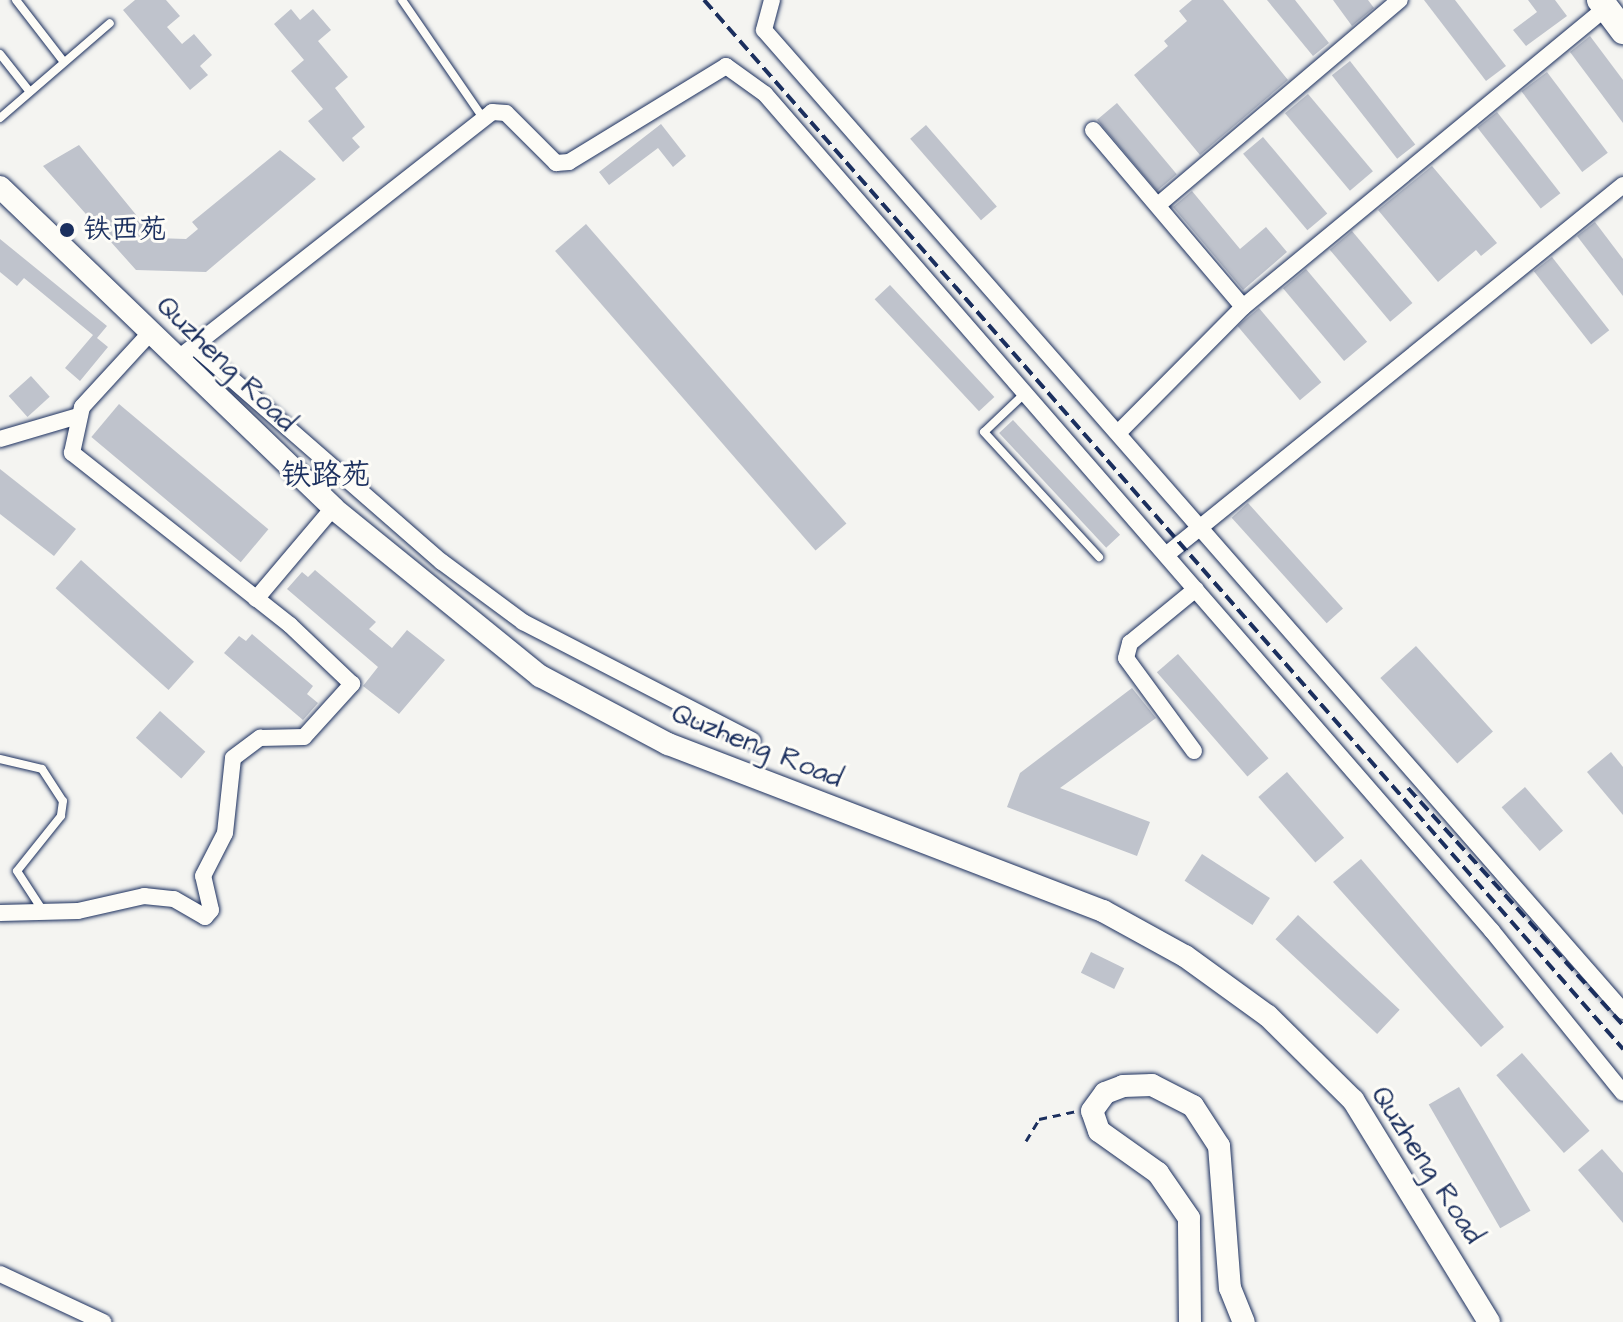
<!DOCTYPE html>
<html>
<head>
<meta charset="utf-8">
<style>
	body { margin:0 }
	#map { position:relative; width:1623px; height:1322px; overflow:hidden; background:#f4f4f1; font-family:"Architects Daughter","LXGW WenKai TC",sans-serif }
	div>[style] { position:absolute }
	.building>* { inset:0; background:#bfc3cc; transform-origin:0 0 }
	.path>* { height:3px; margin-top:-1.5px; transform-origin:0; background:repeating-linear-gradient(90deg,#1b2f5e 0 8px,transparent 0 14px) }
	.roads { filter:drop-shadow(0 0 2px #1b2f5e) drop-shadow(0 0 2px #1b2f5e) }
	.service>* { height:8px; margin:-4px; padding:0 4px; transform-origin:4px; border-radius:4px; background:#fdfcf7 }
	.minor>* { height:16px; margin:-8px; padding:0 8px; transform-origin:8px; border-radius:8px; background:#fdfcf7 }
	.secondary>* { height:22px; margin:-11px; padding:0 11px; transform-origin:11px; border-radius:11px; background:#fdfcf7 }
	.primary>* { height:26px; margin:-13px; padding:0 13px; transform-origin:13px; border-radius:13px; background:#fdfcf7 }
	.rail>* { height:4px; margin-top:-2px; transform-origin:0; background:repeating-linear-gradient(90deg,#1b2f5e 0 12px,transparent 0 18px) }
	.dots>* { width:22px; height:22px; translate:-50% -50%; box-sizing:border-box; border:4px solid #fdfcf7; border-radius:50% }
	span { translate:-50% -50%; white-space:nowrap; text-align:center; line-height:1.15; -webkit-text-stroke:6px #fdfcf7; paint-order:stroke }
	.poi-label { font-size:28px; color:#1b2f5e }
	.left { translate:0 -50%; text-align:left }
	.street-label { font-size:28px; color:#1b2f5e }
	.neighbourhood-label { font-size:30px; color:#1b2f5e }
</style>
</head>
<body>
<div id="map">
	<div class="building">
		<i style="clip-path:polygon(135px 0,166px 0,180px 16px,167px 27px,182px 44px,194px 34px,212px 55px,200px 66px,208px 75px,190px 90px,123px 10px)"></i>
		<i style="clip-path:polygon(1192px 0,1223px 0,1288px 80px,1200px 155px,1134px 75px,1168px 46px,1164px 41px,1187px 21px,1179px 11px)"></i>
		<i style="clip-path:polygon(1267px 0,1295px 0,1329px 43px,1313px 56px)"></i>
		<i style="clip-path:polygon(1333px 0,1368px 0,1374px 8px,1352px 26px)"></i>
		<i style="clip-path:polygon(1424px 0,1455px 0,1506px 66px,1486px 81px)"></i>
		<i style="clip-path:polygon(1528px 0,1555px 0,1567px 16px,1526px 46px,1513px 30px,1537px 12px)"></i>
		<i style="clip-path:polygon(291px 9px,300px 20px,313px 9px,331px 30px,318px 41px,348px 77px,335px 88px,365px 127px,352px 138px,360px 147px,343px 162px,308px 121px,323px 109px,291px 71px,304px 60px,274px 24px)"></i>
		<i style="clip-path:polygon(1590px 36px,1623px 80px,1623px 123px,1570px 52px)"></i>
		<i style="left:1350px;top:61px;width:106px;height:23px;rotate:52deg"></i>
		<i style="left:1547px;top:72px;width:101px;height:32px;rotate:53deg"></i>
		<i style="left:1308px;top:94px;width:101px;height:30px;rotate:50deg"></i>
		<i style="left:1117px;top:103px;width:93px;height:26px;rotate:50deg"></i>
		<i style="left:1497px;top:112px;width:103px;height:25px;rotate:52deg"></i>
		<i style="clip-path:polygon(661px 124px,686px 156px,673px 167px,658px 148px,609px 185px,599px 172px)"></i>
		<i style="left:926px;top:125px;width:108px;height:21px;rotate:49deg"></i>
		<i style="left:1263px;top:137px;width:100px;height:26px;rotate:50deg"></i>
		<i style="clip-path:polygon(79px 145px,155px 238px,186px 239px,198px 229px,192px 222px,280px 150px,316px 179px,206px 272px,136px 270px,43px 166px)"></i>
		<i style="clip-path:polygon(1432px 166px,1497px 243px,1481px 256px,1476px 250px,1438px 282px,1378px 210px)"></i>
		<i style="clip-path:polygon(1192px 191px,1240px 249px,1266px 227px,1287px 252px,1243px 290px,1173px 207px)"></i>
		<i style="clip-path:polygon(1595px 222px,1623px 259px,1623px 296px,1577px 236px)"></i>
		<i style="left:586px;top:224px;width:397px;height:41px;rotate:49deg"></i>
		<i style="left:1352px;top:231px;width:94px;height:29px;rotate:50deg"></i>
		<i style="clip-path:polygon(0 239px,107px 326px,97px 338px,108px 347px,80px 381px,65px 368px,93px 335px,24px 278px,17px 286px,0 272px)"></i>
		<i style="left:1552px;top:257px;width:93px;height:23px;rotate:52deg"></i>
		<i style="left:1306px;top:269px;width:95px;height:30px;rotate:50deg"></i>
		<i style="left:890px;top:285px;width:153px;height:21px;rotate:47deg"></i>
		<i style="left:1259px;top:308px;width:97px;height:28px;rotate:50deg"></i>
		<i style="left:31px;top:376px;width:28px;height:30px;rotate:48deg"></i>
		<i style="left:119px;top:404px;width:195px;height:43px;rotate:40deg"></i>
		<i style="left:1013px;top:420px;width:157px;height:19px;rotate:47deg"></i>
		<i style="clip-path:polygon(0 469px,76px 529px,54px 556px,0 514px)"></i>
		<i style="left:1248px;top:503px;width:142px;height:22px;rotate:48deg"></i>
		<i style="left:81px;top:560px;width:152px;height:38px;rotate:42deg"></i>
		<i style="clip-path:polygon(315px 570px,376px 622px,369px 629px,392px 648px,407px 630px,445px 660px,399px 714px,363px 686px,378px 667px,287px 589px,302px 572px,308px 577px)"></i>
		<i style="clip-path:polygon(252px 634px,313px 686px,307px 694px,318px 703px,303px 720px,224px 653px,239px 636px,246px 641px)"></i>
		<i style="left:1416px;top:646px;width:115px;height:48px;rotate:48deg"></i>
		<i style="left:1178px;top:654px;width:138px;height:28px;rotate:49deg"></i>
		<i style="clip-path:polygon(1132px 688px,1156px 718px,1060px 788px,1150px 822px,1137px 856px,1007px 807px,1020px 773px)"></i>
		<i style="left:160px;top:711px;width:61px;height:36px;rotate:42deg"></i>
		<i style="clip-path:polygon(1611px 752px,1623px 767px,1623px 815px,1587px 772px)"></i>
		<i style="left:1287px;top:772px;width:87px;height:38px;rotate:49deg"></i>
		<i style="left:1525px;top:787px;width:58px;height:31px;rotate:49deg"></i>
		<i style="left:1202px;top:854px;width:81px;height:32px;rotate:33deg"></i>
		<i style="clip-path:polygon(1361px 859px,1504px 1027px,1481px 1047px,1333px 882px)"></i>
		<i style="left:1298px;top:915px;width:139px;height:33px;rotate:43deg"></i>
		<i style="left:1091px;top:952px;width:37px;height:23px;rotate:26deg"></i>
		<i style="left:1522px;top:1053px;width:103px;height:34px;rotate:49deg"></i>
		<i style="left:1459px;top:1087px;width:143px;height:35px;rotate:60deg"></i>
		<i style="clip-path:polygon(1602px 1149px,1623px 1173px,1623px 1223px,1578px 1170px)"></i>
	</div>
	<div class="path">
		<i style="left:1026px;top:1141px;width:26px;rotate:-59deg"></i>
		<i style="left:1039px;top:1119px;width:38px;rotate:-12deg"></i>
	</div>
	<div class="roads">
		<div class="service">
			<i style="left:16px;top:0;width:78px;rotate:52.3deg"></i>
			<i style="left:402px;top:0;width:143px;rotate:55.5deg"></i>
			<i style="left:0;top:54px;width:48px;rotate:51.7deg"></i>
			<i style="left:0;top:118px;width:145px;rotate:-40.8deg"></i>
			<i style="left:1022px;top:396px;width:52px;rotate:136.5deg"></i>
			<i style="left:984px;top:432px;width:170px;rotate:47.4deg"></i>
			<i style="left:0;top:759px;width:43px;rotate:13.4deg"></i>
			<i style="left:42px;top:769px;width:38px;rotate:57deg"></i>
			<i style="left:63px;top:801px;width:15px;rotate:98deg"></i>
			<i style="left:61px;top:816px;width:70px;rotate:128.7deg"></i>
			<i style="left:17px;top:871px;width:48px;rotate:57deg"></i>
		</div>
		<div class="minor">
			<i style="left:772px;top:0;width:31px;rotate:105deg"></i>
			<i style="left:764px;top:30px;width:1304px;rotate:48.79deg"></i>
			<i style="left:1093px;top:130px;width:232px;rotate:49.7deg"></i>
			<i style="left:1158px;top:205px;width:317px;rotate:-40.3deg"></i>
			<i style="left:194px;top:346px;width:329px;rotate:41.1deg"></i>
			<i style="left:442px;top:562px;width:101px;rotate:36.5deg"></i>
			<i style="left:523px;top:622px;width:258px;rotate:27.3deg"></i>
			<i style="left:176px;top:360px;width:402px;rotate:-38.1deg"></i>
			<i style="left:492px;top:112px;width:14px;rotate:4deg"></i>
			<i style="left:506px;top:113px;width:71px;rotate:45deg"></i>
			<i style="left:556px;top:163px;width:13px;rotate:-4deg"></i>
			<i style="left:569px;top:162px;width:184px;rotate:-31.4deg"></i>
			<i style="left:726px;top:66px;width:48px;rotate:35.7deg"></i>
			<i style="left:765px;top:94px;width:1109px;rotate:49.02deg"></i>
			<i style="left:1492px;top:931px;width:208px;rotate:51deg"></i>
			<i style="left:1118px;top:433px;width:177px;rotate:-45.2deg"></i>
			<i style="left:1243px;top:307px;width:470px;rotate:-39.5deg"></i>
			<i style="left:0;top:439px;width:81px;rotate:-16.4deg"></i>
			<i style="left:1166px;top:555px;width:588px;rotate:-38.99deg"></i>
			<i style="left:256px;top:599px;width:119px;rotate:-49.8deg"></i>
			<i style="left:1194px;top:751px;width:115px;rotate:-126.2deg"></i>
			<i style="left:1126px;top:658px;width:16px;rotate:-75deg"></i>
			<i style="left:1130px;top:643px;width:85px;rotate:-39.3deg"></i>
			<i style="left:0;top:913px;width:78px;rotate:-1.5deg"></i>
			<i style="left:78px;top:911px;width:68px;rotate:-12.8deg"></i>
			<i style="left:144px;top:896px;width:30px;rotate:6deg"></i>
			<i style="left:174px;top:899px;width:36px;rotate:30deg"></i>
			<i style="left:205px;top:917px;width:9px;rotate:-49deg"></i>
			<i style="left:211px;top:910px;width:35px;rotate:-103deg"></i>
			<i style="left:203px;top:876px;width:48px;rotate:-62.9deg"></i>
			<i style="left:225px;top:833px;width:75px;rotate:-83.9deg"></i>
			<i style="left:233px;top:758px;width:34px;rotate:-37deg"></i>
			<i style="left:260px;top:738px;width:44px;rotate:-1.3deg"></i>
			<i style="left:304px;top:737px;width:72px;rotate:-47.8deg"></i>
			<i style="left:352px;top:684px;width:86px;rotate:-136.4deg"></i>
			<i style="left:290px;top:625px;width:278px;rotate:-141.7deg"></i>
			<i style="left:72px;top:453px;width:47px;rotate:-77.7deg"></i>
			<i style="left:82px;top:407px;width:100px;rotate:-47.4deg"></i>
			<i style="left:0;top:1274px;width:114px;rotate:25deg"></i>
		</div>
		<div class="secondary">
			<i style="left:0;top:187px;width:463px;rotate:43.9deg"></i>
			<i style="left:333px;top:508px;width:267px;rotate:39.1deg"></i>
			<i style="left:540px;top:676px;width:145px;rotate:28deg"></i>
			<i style="left:668px;top:744px;width:466px;rotate:21deg"></i>
			<i style="left:1103px;top:911px;width:94px;rotate:28.8deg"></i>
			<i style="left:1185px;top:956px;width:102px;rotate:35.9deg"></i>
			<i style="left:1268px;top:1016px;width:120px;rotate:44.7deg"></i>
			<i style="left:1353px;top:1100px;width:260px;rotate:58.5deg"></i>
			<i style="left:1190px;top:1322px;width:104px;rotate:-90.6deg"></i>
			<i style="left:1189px;top:1218px;width:55px;rotate:-124.6deg"></i>
			<i style="left:1158px;top:1173px;width:72px;rotate:-144.6deg"></i>
			<i style="left:1099px;top:1131px;width:21px;rotate:-109deg"></i>
			<i style="left:1092px;top:1111px;width:22px;rotate:-54deg"></i>
			<i style="left:1105px;top:1093px;width:19px;rotate:-21deg"></i>
			<i style="left:1123px;top:1086px;width:29px;rotate:-2deg"></i>
			<i style="left:1152px;top:1085px;width:46px;rotate:27.1deg"></i>
			<i style="left:1193px;top:1106px;width:48px;rotate:57deg"></i>
			<i style="left:1219px;top:1146px;width:142px;rotate:85.6deg"></i>
			<i style="left:1230px;top:1288px;width:37px;rotate:68deg"></i>
		</div>
		<div class="primary">
			<i style="left:1600px;top:0;width:39px;rotate:53deg"></i>
		</div>
	</div>
	<div class="rail">
		<i style="left:704px;top:0;width:1395px;rotate:48.78deg"></i>
		<i style="left:1408px;top:788px;width:320px;rotate:47.8deg"></i>
	</div>
	<div class="dots">
		<i style="left:67px;top:230px;background:#1b2f5e"></i>
	</div>
	<div class="poi-label">
		<span class="left" style="left:83px;top:230px">铁西苑</span>
	</div>
	<div class="street-label">
		<span style="left:226px;top:364px;rotate:44deg">Quzheng Road</span>
		<span style="left:757px;top:746px;rotate:22deg">Quzheng Road</span>
		<span style="left:1427px;top:1165px;rotate:57deg">Quzheng Road</span>
	</div>
	<div class="neighbourhood-label">
		<span style="left:326px;top:475px">铁路苑</span>
	</div>
</div>
</body>
</html>
